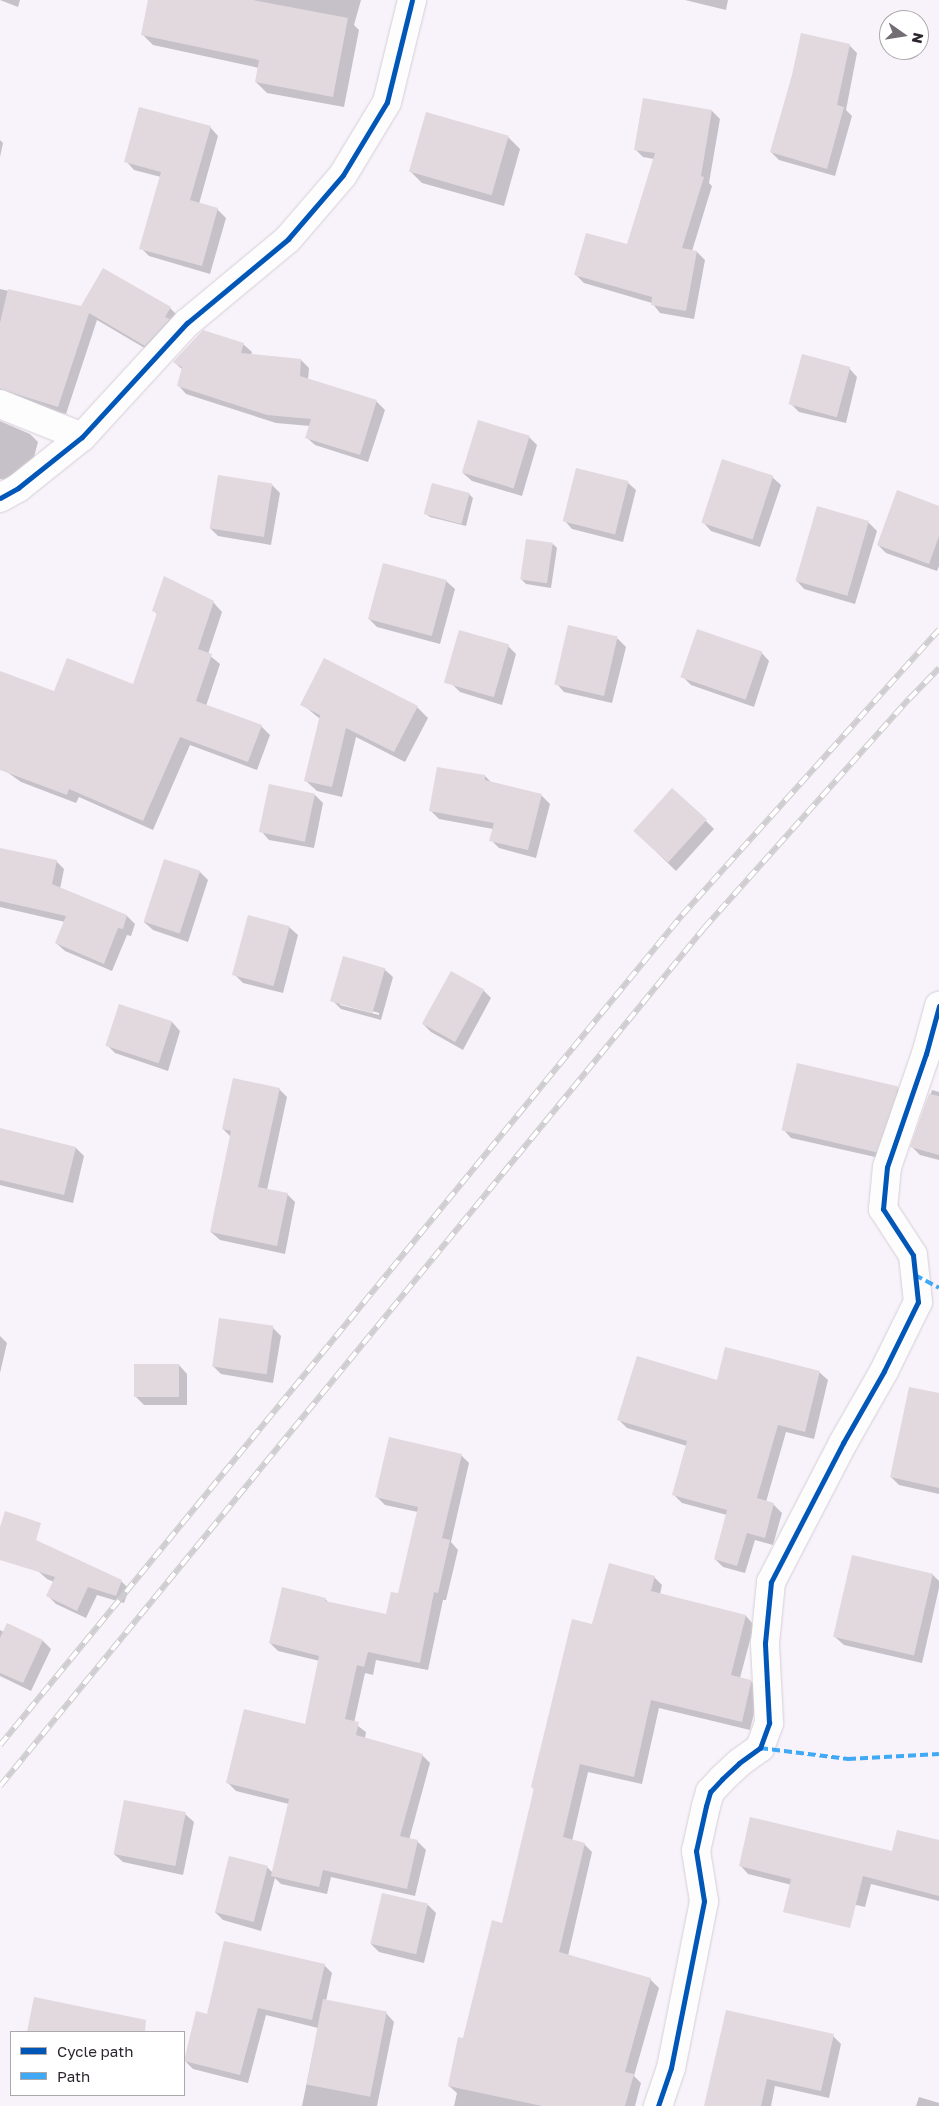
<!DOCTYPE html>
<html>
<head>
<meta charset="utf-8">
<style>
	body { margin:0 }
	#map { position:relative; width:939px; height:2106px; overflow:hidden; background:#f8f2fa; font-family:"Golos Text",sans-serif }
	div>[style] { position:absolute }
	.shadow>* { inset:0; background:#0003 }
	.building>* { inset:0; background:#e1d9de; transform-origin:0 0 }
	.roads { filter:drop-shadow(0 0 1px #d5cfd7) drop-shadow(0 0 1px #d5cfd7) }
	.minor>* { height:28px; margin:-14px; padding:0 14px; transform-origin:14px; border-radius:14px; background:#fefdfe }
	.rail>* { height:5.5px; margin-top:-2.75px; transform-origin:0; background:repeating-linear-gradient(90deg,#fff 0 11px,#cecdcf 0 22px); box-sizing:border-box; border-block:1px solid #cecdcf }
	.quiet>* { height:4px; margin-top:-2px; transform-origin:0; background:repeating-linear-gradient(90deg,#3fa9f5 0 8px,transparent 0 12px) }
	.cycleway>* { height:5px; margin:-2.5px; padding:0 2.5px; transform-origin:2.5px; border-radius:2.5px; background:#0057b8 }
	span { translate:-50% -50%; white-space:nowrap; text-align:center; line-height:1.15; -webkit-text-stroke:4px #fff; paint-order:stroke }
	.legend { position:absolute; left:10px; top:2031px; width:175px; height:65px; box-sizing:border-box; background:#fff; border:1px solid #aba8ac; margin:0; padding:6px 9px; list-style:none; font-size:15px; color:#2d262f }
	.legend li { display:flex; align-items:center; gap:10px; height:25px }
	.legend b { width:25px; border:1px solid #aba8ac }
	.north { position:absolute; left:879px; top:10px; width:50px; height:50px; box-sizing:border-box; background:#fff; border:1px solid #aba8ac; border-radius:50%; rotate:103deg; font-size:14px; font-weight:700; line-height:20px; text-align:center; color:#2d262f }
	.north::after { content:''; display:block; margin:auto; width:18px; height:22px; background:#746d76; clip-path:polygon(50% 0,100% 100%,50% 72%,0 100%) }
</style>
</head>
<body>
<div id="map">
	<div class="shadow">
		<i style="clip-path:polygon(0 0,20px 0,18px 7px)"></i>
		<i style="clip-path:polygon(150px 0,361px 0,354px 25px,359px 30px,344px 107px,267px 93px,256px 82px,259px 68px,153px 45px,142px 34px)"></i>
		<i style="clip-path:polygon(685px 0,728px 0,726px 10px)"></i>
		<i style="clip-path:polygon(849px 45px,857px 53px,846px 110px,852px 116px,835px 176px,779px 160px,771px 152px)"></i>
		<i style="clip-path:polygon(644px 99px,712px 111px,720px 119px,709px 183px,712px 186px,692px 251px,697px 252px,705px 260px,694px 319px,660px 313px,652px 303px,584px 283px,575px 274px,628px 246px,654px 159px,643px 157px,635px 149px)"></i>
		<i style="clip-path:polygon(210px 127px,218px 136px,199px 204px,217px 209px,226px 218px,210px 274px,149px 256px,141px 248px,161px 177px,134px 170px,126px 161px)"></i>
		<i style="clip-path:polygon(508px 137px,520px 149px,504px 206px,422px 183px,410px 171px)"></i>
		<i style="clip-path:polygon(0 140px,3px 143px,0 157px)"></i>
		<i style="clip-path:polygon(0 289px,82px 307px,170px 308px,178px 316px,153px 353px,97px 320px,66px 414px,0 399px)"></i>
		<i style="clip-path:polygon(243px 344px,252px 352px,251px 355px,301px 360px,309px 368px,308px 380px,377px 402px,385px 410px,368px 462px,315px 445px,306px 437px,310px 426px,276px 423px,186px 394px,178px 385px,183px 370px,174px 362px)"></i>
		<i style="clip-path:polygon(849px 368px,857px 377px,846px 423px,799px 412px,790px 403px)"></i>
		<i style="clip-path:polygon(0 421px,30px 434px,38px 442px,30px 472px,17px 482px,0 479px)"></i>
		<i style="clip-path:polygon(529px 437px,537px 445px,522px 496px,472px 481px,463px 473px)"></i>
		<i style="clip-path:polygon(772px 477px,781px 485px,760px 547px,711px 531px,703px 522px)"></i>
		<i style="clip-path:polygon(627px 482px,636px 490px,623px 542px,572px 529px,564px 520px)"></i>
		<i style="clip-path:polygon(272px 485px,280px 493px,271px 545px,218px 536px,210px 528px)"></i>
		<i style="clip-path:polygon(469px 494px,473px 498px,466px 526px,430px 517px,426px 514px)"></i>
		<i style="clip-path:polygon(939px 507px,939px 566px,937px 571px,886px 553px,878px 545px)"></i>
		<i style="clip-path:polygon(818px 508px,869px 523px,877px 531px,855px 604px,804px 589px,796px 580px)"></i>
		<i style="clip-path:polygon(553px 544px,557px 548px,551px 588px,526px 584px,522px 580px)"></i>
		<i style="clip-path:polygon(446px 581px,455px 589px,440px 644px,377px 627px,369px 619px)"></i>
		<i style="clip-path:polygon(213px 602px,222px 612px,208px 654px,220px 664px,206px 706px,261px 726px,270px 735px,257px 770px,190px 745px,153px 830px,79px 797px,76px 803px,21px 782px,0 767px,0 672px,55px 693px,134px 685px,158px 615px,154px 611px)"></i>
		<i style="clip-path:polygon(569px 627px,618px 639px,626px 647px,612px 703px,564px 692px,556px 683px)"></i>
		<i style="clip-path:polygon(508px 646px,516px 654px,502px 705px,460px 692px,452px 684px)"></i>
		<i style="clip-path:polygon(761px 652px,769px 661px,754px 707px,691px 685px,683px 677px)"></i>
		<i style="clip-path:polygon(302px 704px,417px 707px,428px 718px,405px 762px,356px 737px,342px 797px,317px 791px,306px 781px,320px 719px)"></i>
		<i style="clip-path:polygon(485px 776px,492px 783px,542px 796px,550px 804px,536px 858px,499px 848px,491px 840px,493px 829px,439px 819px,431px 811px)"></i>
		<i style="clip-path:polygon(315px 795px,323px 803px,314px 848px,269px 840px,261px 831px)"></i>
		<i style="clip-path:polygon(706px 821px,714px 829px,676px 871px,643px 839px)"></i>
		<i style="clip-path:polygon(0 849px,56px 861px,64px 869px,60px 889px,127px 916px,135px 924px,131px 936px,127px 935px,112px 971px,65px 951px,56px 943px,65px 922px,0 907px)"></i>
		<i style="clip-path:polygon(200px 872px,208px 880px,188px 942px,153px 930px,144px 922px)"></i>
		<i style="clip-path:polygon(289px 927px,298px 935px,283px 993px,243px 983px,235px 975px)"></i>
		<i style="clip-path:polygon(evenodd,384px 969px,393px 977px,381px 1020px,341px 1009px,332px 1000px,384px 969px,340px 1002px,379px 1013px,379px 1015px,340px 1005px,340px 1002px)"></i>
		<i style="clip-path:polygon(483px 990px,491px 998px,463px 1050px,431px 1032px,423px 1024px)"></i>
		<i style="clip-path:polygon(120px 1006px,172px 1022px,180px 1031px,168px 1071px,115px 1053px,107px 1045px)"></i>
		<i style="clip-path:polygon(897px 1088px,906px 1096px,884px 1159px,791px 1138px,783px 1129px)"></i>
		<i style="clip-path:polygon(279px 1089px,287px 1097px,267px 1190px,287px 1194px,295px 1202px,285px 1254px,220px 1240px,211px 1232px,231px 1137px,223px 1129px)"></i>
		<i style="clip-path:polygon(932px 1090px,939px 1092px,939px 1160px,920px 1155px,912px 1147px)"></i>
		<i style="clip-path:polygon(0 1129px,76px 1148px,84px 1156px,73px 1203px,0 1185px)"></i>
		<i style="clip-path:polygon(272px 1327px,281px 1336px,273px 1383px,221px 1374px,213px 1366px)"></i>
		<i style="clip-path:polygon(0 1336px,7px 1343px,0 1373px)"></i>
		<i style="clip-path:polygon(179px 1365px,187px 1374px,187px 1405px,144px 1405px,136px 1397px)"></i>
		<i style="clip-path:polygon(819px 1372px,828px 1380px,814px 1439px,786px 1432px,766px 1502px,773px 1504px,782px 1513px,773px 1545px,755px 1540px,745px 1573px,723px 1567px,715px 1559px,727px 1515px,682px 1503px,674px 1495px,687px 1446px,627px 1428px,619px 1420px,718px 1382px)"></i>
		<i style="clip-path:polygon(939px 1393px,939px 1494px,899px 1485px,891px 1477px)"></i>
		<i style="clip-path:polygon(461px 1455px,469px 1463px,451px 1542px,458px 1550px,446px 1600px,443px 1600px,428px 1670px,376px 1660px,373px 1675px,365px 1673px,354px 1723px,366px 1732px,365px 1738px,422px 1755px,430px 1763px,409px 1840px,418px 1842px,426px 1850px,415px 1896px,331px 1877px,327px 1894px,281px 1884px,275px 1878px,261px 1931px,223px 1920px,215px 1912px,267px 1867px,273px 1873px,289px 1804px,236px 1791px,228px 1783px,306px 1725px,320px 1661px,278px 1651px,270px 1643px,325px 1599px,329px 1603px,387px 1615px,399px 1595px,418px 1512px,385px 1505px,376px 1496px)"></i>
		<i style="clip-path:polygon(38px 1571px,121px 1581px,129px 1589px,124px 1603px,97px 1595px,86px 1618px,56px 1604px,48px 1596px,54px 1582px,47px 1579px)"></i>
		<i style="clip-path:polygon(932px 1574px,939px 1581px,939px 1588px,922px 1663px,844px 1645px,835px 1637px)"></i>
		<i style="clip-path:polygon(654px 1577px,662px 1585px,660px 1594px,746px 1616px,754px 1625px,740px 1678px,751px 1681px,759px 1692px,750px 1730px,659px 1708px,642px 1784px,588px 1772px,572px 1841px,584px 1844px,592px 1852px,568px 1956px,650px 1979px,659px 1988px,634px 2076px,641px 2083px,635px 2106px,454px 2106px,457px 2093px,449px 2086px,503px 1924px,535px 1790px,532px 1787px,593px 1625px)"></i>
		<i style="clip-path:polygon(8px 1624px,43px 1641px,51px 1649px,31px 1691px,0 1676px,0 1630px,4px 1632px)"></i>
		<i style="clip-path:polygon(185px 1814px,194px 1822px,183px 1875px,123px 1862px,114px 1854px)"></i>
		<i style="clip-path:polygon(939px 1842px,939px 1901px,871px 1884px,865px 1907px,800px 1892px,792px 1885px,748px 1874px,740px 1865px,892px 1853px)"></i>
		<i style="clip-path:polygon(428px 1905px,436px 1913px,424px 1963px,379px 1952px,371px 1944px)"></i>
		<i style="clip-path:polygon(324px 1965px,332px 1973px,326px 2001px,386px 2013px,394px 2022px,377px 2106px,302px 2106px,318px 2028px,266px 2015px,248px 2083px,193px 2069px,185px 2061px,208px 2016px)"></i>
		<i style="clip-path:polygon(35px 1998px,112px 2021px,110px 2032px,28px 2032px)"></i>
		<i style="clip-path:polygon(833px 2036px,841px 2044px,829px 2098px,775px 2086px,771px 2106px,709px 2106px)"></i>
		<i style="clip-path:polygon(919px 2097px,939px 2103px,939px 2106px,916px 2106px)"></i>
	</div>
	<div class="building">
		<i style="clip-path:polygon(148px 0,253px 0,348px 18px,333px 97px,255px 82px,259px 60px,141px 35px)"></i>
		<i style="clip-path:polygon(801px 33px,850px 44px,837px 105px,844px 107px,827px 169px,770px 152px,792px 75px)"></i>
		<i style="clip-path:polygon(643px 98px,712px 110px,701px 176px,704px 177px,682px 248px,697px 251px,686px 311px,651px 305px,652px 297px,574px 275px,586px 233px,627px 244px,655px 153px,634px 150px)"></i>
		<i style="clip-path:polygon(139px 107px,211px 126px,190px 200px,218px 208px,202px 266px,139px 249px,161px 172px,124px 162px)"></i>
		<i style="left:426px;top:112px;width:86px;height:62px;rotate:16deg"></i>
		<i style="clip-path:polygon(103px 268px,171px 307px,165px 317px,170px 319px,145px 346px,89px 313px,58px 407px,0 389px,0 323px,8px 289px,81px 306px)"></i>
		<i style="clip-path:polygon(203px 330px,244px 343px,241px 353px,301px 359px,300px 376px,377px 400px,360px 455px,305px 438px,311px 419px,267px 415px,177px 386px,182px 367px,173px 362px)"></i>
		<i style="left:802px;top:354px;width:50px;height:52px;rotate:15deg"></i>
		<i style="left:478px;top:420px;width:54px;height:55px;rotate:17deg"></i>
		<i style="left:722px;top:459px;width:54px;height:67px;rotate:18deg"></i>
		<i style="left:576px;top:468px;width:54px;height:55px;rotate:14deg"></i>
		<i style="left:218px;top:475px;width:55px;height:54px;rotate:9deg"></i>
		<i style="left:432px;top:483px;width:39px;height:32px;rotate:15deg"></i>
		<i style="clip-path:polygon(897px 490px,939px 506px,939px 536px,929px 564px,877px 545px)"></i>
		<i style="left:817px;top:506px;width:54px;height:78px;rotate:16deg"></i>
		<i style="left:526px;top:539px;width:27px;height:41px;rotate:8deg"></i>
		<i style="left:383px;top:563px;width:66px;height:58px;rotate:15deg"></i>
		<i style="clip-path:polygon(164px 576px,214px 601px,198px 649px,212px 654px,196px 701px,262px 725px,248px 762px,180px 737px,143px 821px,69px 789px,67px 795px,0 770px,0 671px,54px 691px,67px 658px,133px 684px,157px 613px,152px 611px)"></i>
		<i style="left:568px;top:625px;width:51px;height:61px;rotate:13deg"></i>
		<i style="left:697px;top:629px;width:69px;height:51px;rotate:19deg"></i>
		<i style="left:459px;top:630px;width:52px;height:55px;rotate:16deg"></i>
		<i style="clip-path:polygon(324px 658px,418px 706px,394px 752px,346px 728px,332px 787px,304px 781px,320px 715px,300px 705px)"></i>
		<i style="clip-path:polygon(437px 767px,485px 775px,485px 780px,542px 794px,528px 850px,489px 841px,494px 823px,429px 811px)"></i>
		<i style="left:269px;top:784px;width:47px;height:49px;rotate:12deg"></i>
		<i style="left:672px;top:788px;width:47px;height:58px;rotate:42deg"></i>
		<i style="clip-path:polygon(0 848px,57px 860px,52px 884px,127px 915px,123px 929px,118px 928px,104px 964px,55px 943px,66px 916px,0 901px)"></i>
		<i style="left:164px;top:859px;width:38px;height:66px;rotate:18deg"></i>
		<i style="left:248px;top:915px;width:43px;height:62px;rotate:15deg"></i>
		<i style="left:343px;top:956px;width:44px;height:47px;rotate:16deg"></i>
		<i style="left:451px;top:971px;width:38px;height:60px;rotate:29deg"></i>
		<i style="left:119px;top:1004px;width:56px;height:44px;rotate:18deg"></i>
		<i style="left:797px;top:1063px;width:104px;height:69px;rotate:13deg"></i>
		<i style="clip-path:polygon(233px 1078px,280px 1088px,258px 1187px,288px 1193px,277px 1246px,210px 1232px,231px 1131px,222px 1129px)"></i>
		<i style="clip-path:polygon(929px 1094px,939px 1096px,939px 1155px,910px 1147px)"></i>
		<i style="clip-path:polygon(0 1128px,76px 1147px,64px 1195px,0 1180px)"></i>
		<i style="left:219px;top:1318px;width:55px;height:49px;rotate:8deg"></i>
		<i style="clip-path:polygon(725px 1347px,820px 1371px,805px 1432px,778px 1425px,757px 1498px,774px 1503px,765px 1538px,747px 1533px,737px 1566px,714px 1559px,727px 1510px,672px 1495px,687px 1441px,617px 1420px,637px 1356px,717px 1380px)"></i>
		<i style="left:134px;top:1364px;width:45px;height:33px"></i>
		<i style="clip-path:polygon(909px 1387px,939px 1393px,939px 1488px,890px 1477px)"></i>
		<i style="clip-path:polygon(389px 1437px,462px 1454px,442px 1538px,450px 1540px,438px 1593px,434px 1592px,420px 1663px,368px 1652px,364px 1667px,357px 1665px,345px 1719px,359px 1722px,356px 1735px,423px 1754px,400px 1836px,418px 1840px,407px 1889px,323px 1870px,319px 1887px,271px 1876px,289px 1799px,226px 1783px,244px 1709px,305px 1724px,319px 1656px,269px 1643px,282px 1587px,326px 1598px,325px 1601px,386px 1614px,391px 1592px,398px 1593px,418px 1507px,375px 1497px)"></i>
		<i style="clip-path:polygon(5px 1511px,41px 1523px,36px 1540px,122px 1580px,116px 1596px,88px 1587px,77px 1611px,46px 1596px,55px 1577px,0 1560px,0 1527px)"></i>
		<i style="left:852px;top:1555px;width:83px;height:84px;rotate:13deg"></i>
		<i style="clip-path:polygon(609px 1563px,655px 1576px,651px 1591px,746px 1615px,731px 1675px,751px 1680px,751px 1683px,742px 1722px,651px 1700px,634px 1777px,580px 1764px,563px 1837px,585px 1843px,559px 1952px,651px 1978px,625px 2072px,634px 2074px,625px 2106px,542px 2106px,448px 2086px,458px 2037px,463px 2038px,492px 1920px,502px 1923px,534px 1788px,531px 1787px,572px 1619px,592px 1624px)"></i>
		<i style="clip-path:polygon(7px 1623px,43px 1640px,23px 1683px,0 1673px,0 1638px)"></i>
		<i style="left:124px;top:1800px;width:63px;height:55px;rotate:11deg"></i>
		<i style="clip-path:polygon(750px 1817px,892px 1851px,897px 1830px,939px 1840px,939px 1896px,863px 1876px,850px 1928px,783px 1912px,791px 1879px,739px 1866px)"></i>
		<i style="left:229px;top:1856px;width:40px;height:58px;rotate:14deg"></i>
		<i style="left:382px;top:1893px;width:47px;height:52px;rotate:13deg"></i>
		<i style="clip-path:polygon(224px 1941px,325px 1964px,312px 2020px,258px 2008px,240px 2075px,184px 2061px,196px 2011px,207px 2014px)"></i>
		<i style="clip-path:polygon(34px 1997px,146px 2020px,145px 2032px,27px 2032px)"></i>
		<i style="left:323px;top:1999px;width:65px;height:87px;rotate:11deg"></i>
		<i style="clip-path:polygon(726px 2010px,834px 2034px,821px 2091px,767px 2079px,761px 2106px,704px 2106px)"></i>
	</div>
	<div class="roads">
		<div class="minor">
			<i style="left:0;top:404px;width:88px;rotate:21.9deg"></i>
			<i style="left:0;top:498px;width:21px;rotate:-29deg"></i>
			<i style="left:18px;top:488px;width:82px;rotate:-38.6deg"></i>
			<i style="left:82px;top:437px;width:155px;rotate:-47.4deg"></i>
			<i style="left:187px;top:323px;width:131px;rotate:-39.7deg"></i>
			<i style="left:288px;top:239px;width:84px;rotate:-49.3deg"></i>
			<i style="left:343px;top:175px;width:85px;rotate:-58.9deg"></i>
			<i style="left:387px;top:102px;width:105px;rotate:-76.2deg"></i>
			<i style="left:658px;top:2106px;width:40px;rotate:-71.1deg"></i>
			<i style="left:671px;top:2068px;width:170px;rotate:-78.8deg"></i>
			<i style="left:704px;top:1901px;width:51px;rotate:-99.1deg"></i>
			<i style="left:696px;top:1851px;width:46px;rotate:-77.5deg"></i>
			<i style="left:706px;top:1806px;width:15px;rotate:-74deg"></i>
			<i style="left:710px;top:1792px;width:18px;rotate:-47deg"></i>
			<i style="left:722px;top:1779px;width:23px;rotate:-43deg"></i>
			<i style="left:739px;top:1763px;width:26px;rotate:-36deg"></i>
			<i style="left:760px;top:1748px;width:27px;rotate:-70deg"></i>
			<i style="left:769px;top:1723px;width:80px;rotate:-92.9deg"></i>
			<i style="left:765px;top:1643px;width:61px;rotate:-84.4deg"></i>
			<i style="left:771px;top:1582px;width:157px;rotate:-62.6deg"></i>
			<i style="left:843px;top:1443px;width:83px;rotate:-60.3deg"></i>
			<i style="left:884px;top:1371px;width:77px;rotate:-63.8deg"></i>
			<i style="left:918px;top:1302px;width:47px;rotate:-96.1deg"></i>
			<i style="left:913px;top:1255px;width:55px;rotate:-123.1deg"></i>
			<i style="left:883px;top:1209px;width:42px;rotate:-84.6deg"></i>
			<i style="left:887px;top:1167px;width:120px;rotate:-71deg"></i>
			<i style="left:926px;top:1054px;width:50px;rotate:-74.8deg"></i>
		</div>
	</div>
	<div class="rail">
		<i style="left:0;top:1745px;width:1074px;rotate:-50.59deg"></i>
		<i style="left:682px;top:915px;width:384px;rotate:-48deg"></i>
		<i style="left:0;top:1786px;width:1110px;rotate:-50.63deg"></i>
		<i style="left:704px;top:928px;width:307px;rotate:-48.2deg"></i>
		<i style="left:909px;top:699px;width:43px;rotate:-45.9deg"></i>
	</div>
	<div class="quiet">
		<i style="left:915px;top:1275px;width:27px;rotate:28deg"></i>
		<i style="left:760px;top:1748px;width:89px;rotate:7.1deg"></i>
		<i style="left:848px;top:1759px;width:91px;rotate:-3.1deg"></i>
	</div>
	<div class="cycleway">
		<i style="left:0;top:498px;width:21px;rotate:-29deg"></i>
		<i style="left:18px;top:488px;width:82px;rotate:-38.6deg"></i>
		<i style="left:82px;top:437px;width:155px;rotate:-47.4deg"></i>
		<i style="left:187px;top:323px;width:131px;rotate:-39.7deg"></i>
		<i style="left:288px;top:239px;width:84px;rotate:-49.3deg"></i>
		<i style="left:343px;top:175px;width:85px;rotate:-58.9deg"></i>
		<i style="left:387px;top:102px;width:105px;rotate:-76.2deg"></i>
		<i style="left:658px;top:2106px;width:40px;rotate:-71.1deg"></i>
		<i style="left:671px;top:2068px;width:170px;rotate:-78.8deg"></i>
		<i style="left:704px;top:1901px;width:51px;rotate:-99.1deg"></i>
		<i style="left:696px;top:1851px;width:46px;rotate:-77.5deg"></i>
		<i style="left:706px;top:1806px;width:15px;rotate:-74deg"></i>
		<i style="left:710px;top:1792px;width:18px;rotate:-47deg"></i>
		<i style="left:722px;top:1779px;width:23px;rotate:-43deg"></i>
		<i style="left:739px;top:1763px;width:26px;rotate:-36deg"></i>
		<i style="left:760px;top:1748px;width:27px;rotate:-70deg"></i>
		<i style="left:769px;top:1723px;width:80px;rotate:-92.9deg"></i>
		<i style="left:765px;top:1643px;width:61px;rotate:-84.4deg"></i>
		<i style="left:771px;top:1582px;width:157px;rotate:-62.6deg"></i>
		<i style="left:843px;top:1443px;width:83px;rotate:-60.3deg"></i>
		<i style="left:884px;top:1371px;width:77px;rotate:-63.8deg"></i>
		<i style="left:918px;top:1302px;width:47px;rotate:-96.1deg"></i>
		<i style="left:913px;top:1255px;width:55px;rotate:-123.1deg"></i>
		<i style="left:883px;top:1209px;width:42px;rotate:-84.6deg"></i>
		<i style="left:887px;top:1167px;width:120px;rotate:-71deg"></i>
		<i style="left:926px;top:1054px;width:50px;rotate:-74.8deg"></i>
	</div>
	<ul class="legend">
	<li><b style="height:6px;background:#0057b8"></b>Cycle path</li>
	<li><b style="height:6px;background:#3fa9f5"></b>Path</li>
	</ul>
	<div class="north">N</div>
</div>
</body>
</html>
